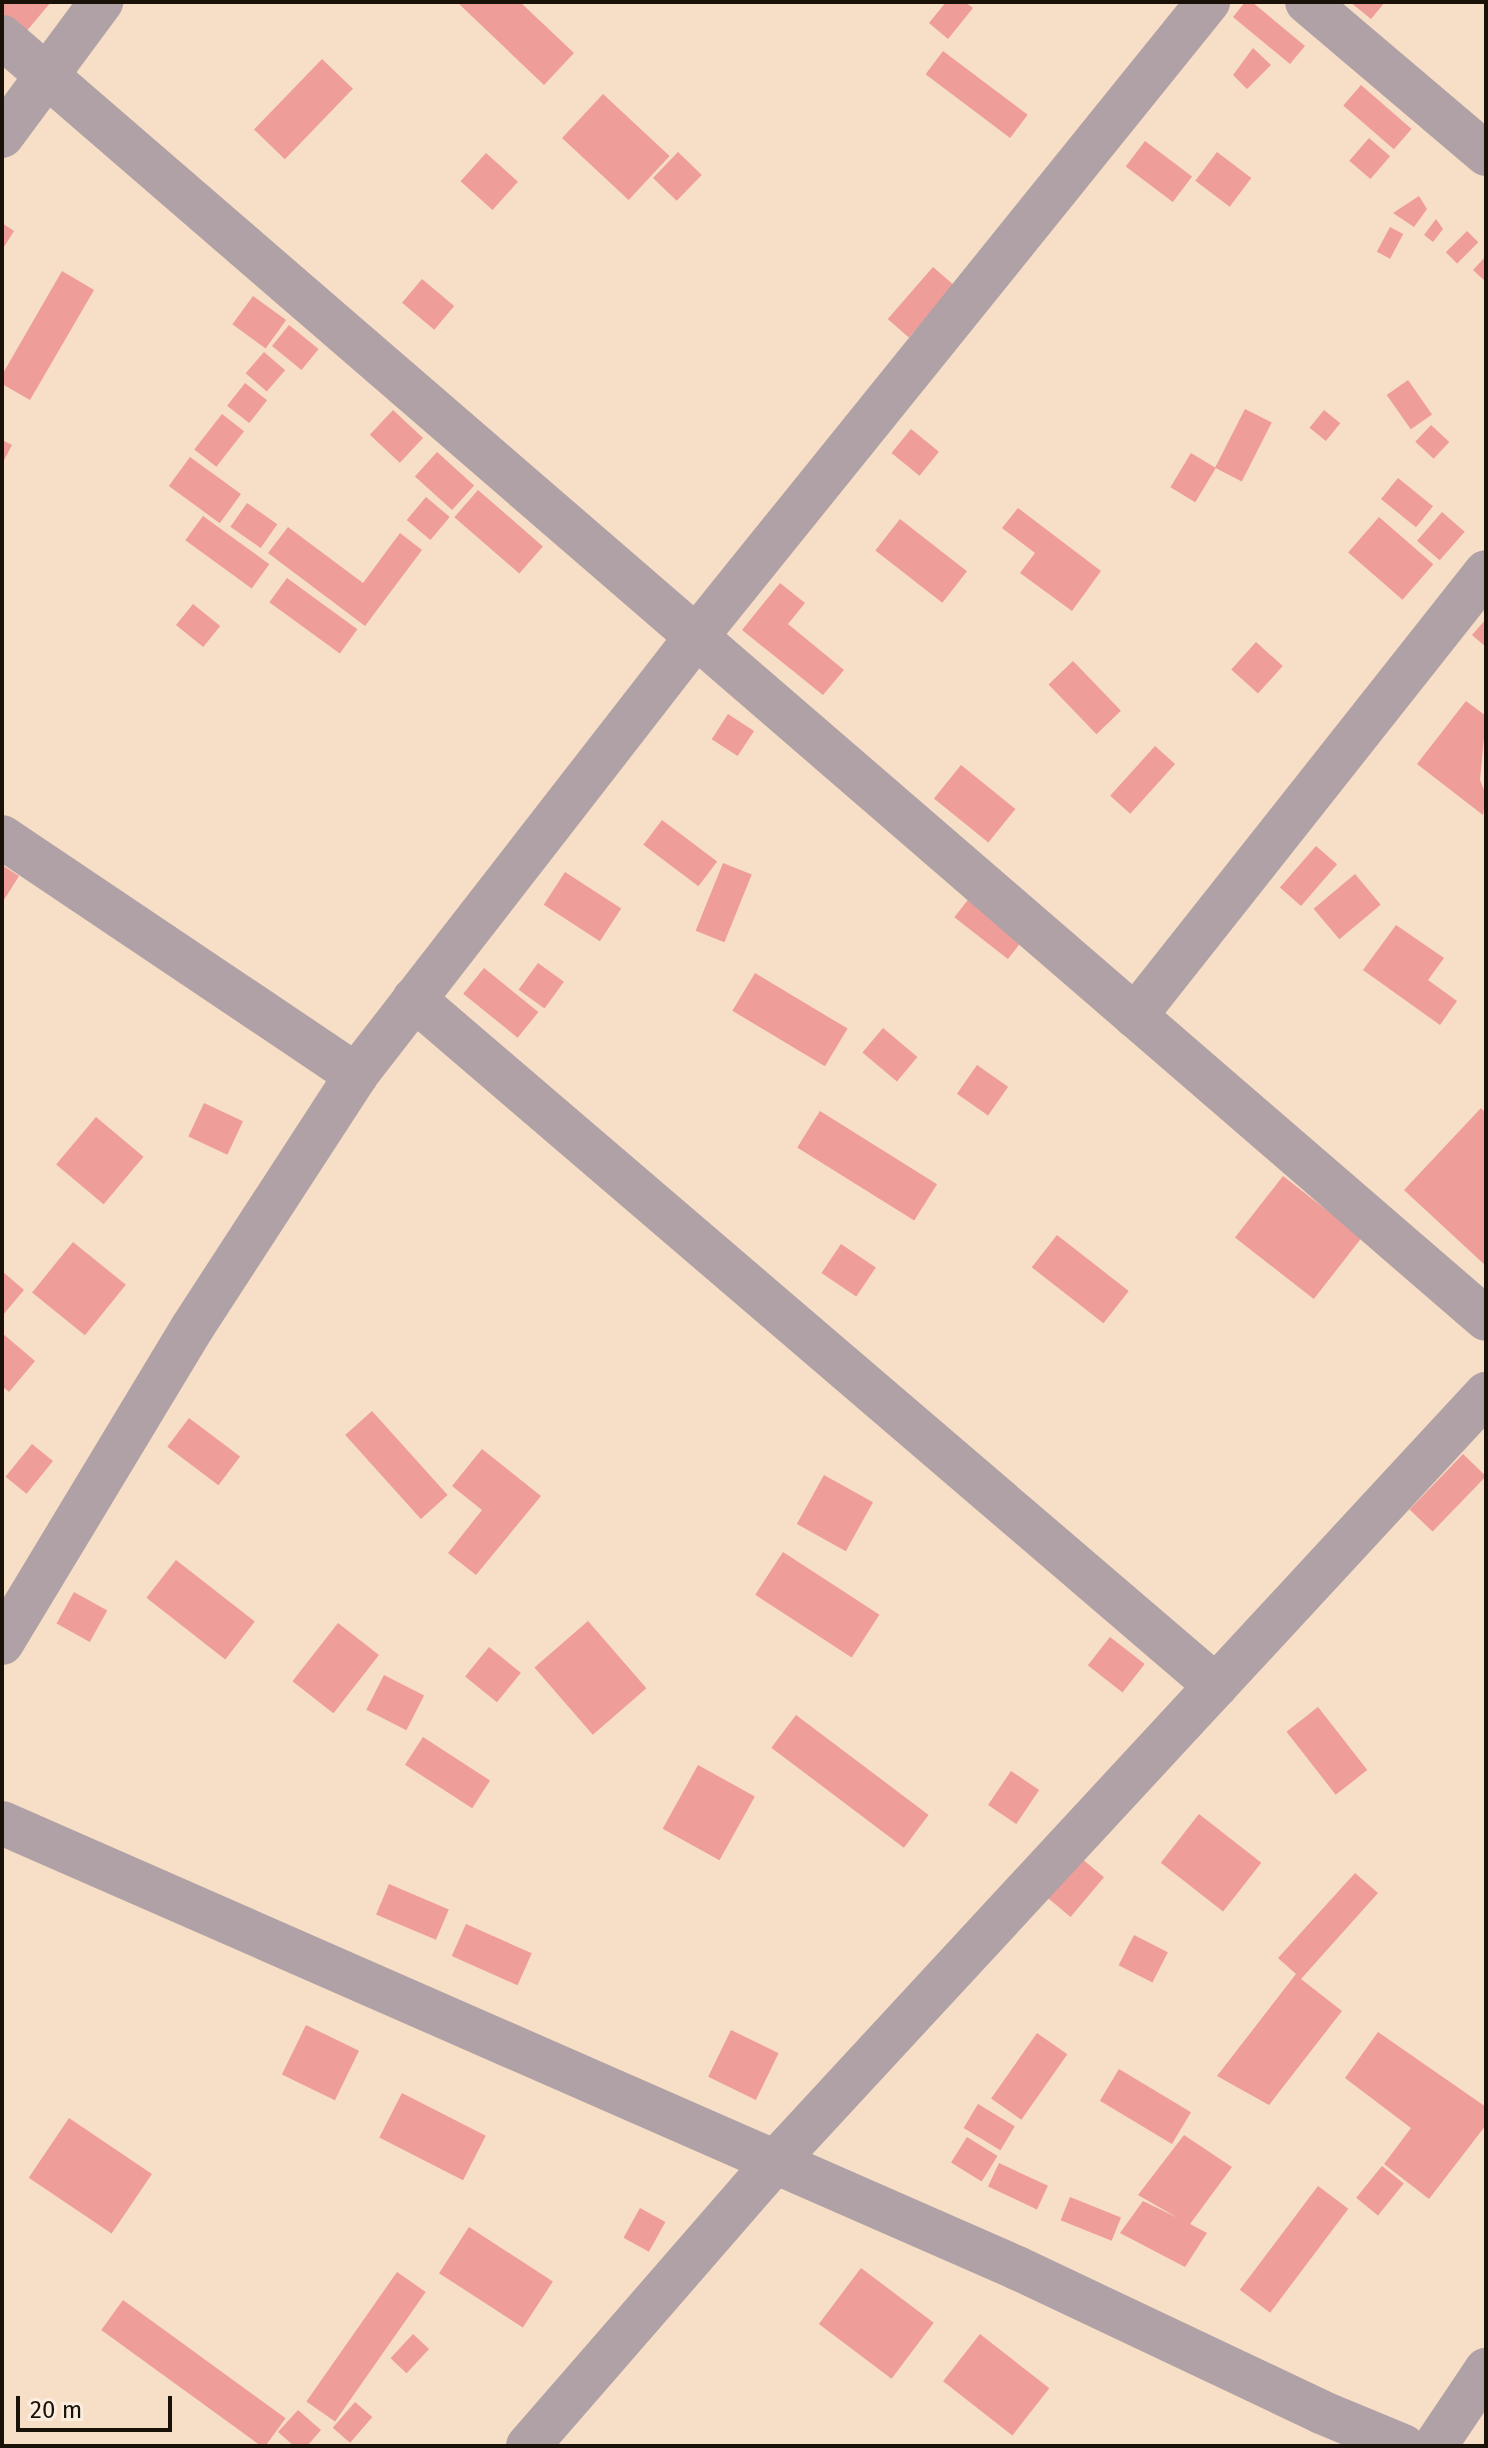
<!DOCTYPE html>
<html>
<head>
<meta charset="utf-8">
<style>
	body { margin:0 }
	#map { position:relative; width:1488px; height:2448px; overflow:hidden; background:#f7dec6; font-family:"Fira Sans",sans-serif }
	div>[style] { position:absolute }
	.building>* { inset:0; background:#ef9d98; transform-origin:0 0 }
	.minor>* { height:44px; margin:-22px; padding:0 22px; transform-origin:22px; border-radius:22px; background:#b0a1a6 }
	span { translate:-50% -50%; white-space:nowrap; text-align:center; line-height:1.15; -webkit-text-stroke:8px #fceddf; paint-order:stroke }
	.frame { position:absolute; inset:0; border:4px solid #1a1209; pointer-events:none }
	.scale { position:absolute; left:16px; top:2396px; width:156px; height:36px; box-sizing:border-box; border:4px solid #1a1209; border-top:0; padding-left:10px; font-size:24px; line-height:28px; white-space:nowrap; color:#1a1209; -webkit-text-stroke:6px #fceddf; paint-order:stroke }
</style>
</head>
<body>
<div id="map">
	<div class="building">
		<i style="clip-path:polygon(2px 2px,51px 2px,25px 33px,2px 14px)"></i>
		<i style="clip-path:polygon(457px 2px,520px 2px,574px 53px,544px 85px)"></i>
		<i style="clip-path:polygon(946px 2px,965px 2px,973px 8px,948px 39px,929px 23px)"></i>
		<i style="clip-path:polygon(1245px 2px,1252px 2px,1305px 46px,1290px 64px,1233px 17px)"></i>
		<i style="clip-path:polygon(1350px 2px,1385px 2px,1371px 19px)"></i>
		<i style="clip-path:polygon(1253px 48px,1271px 65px,1247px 89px,1233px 75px)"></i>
		<i style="left:943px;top:51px;width:106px;height:29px;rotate:37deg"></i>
		<i style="left:322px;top:59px;width:43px;height:98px;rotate:44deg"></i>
		<i style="left:1361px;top:85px;width:67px;height:27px;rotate:41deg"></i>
		<i style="left:603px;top:94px;width:91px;height:60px;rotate:43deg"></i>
		<i style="left:1369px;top:138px;width:28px;height:30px;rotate:41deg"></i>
		<i style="left:1145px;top:141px;width:59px;height:32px;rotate:37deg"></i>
		<i style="left:678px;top:152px;width:33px;height:36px;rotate:44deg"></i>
		<i style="left:1217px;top:152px;width:43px;height:36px;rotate:37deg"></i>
		<i style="left:486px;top:153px;width:43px;height:38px;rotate:42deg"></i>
		<i style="clip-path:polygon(1419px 196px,1427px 209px,1414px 227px,1393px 213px)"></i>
		<i style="clip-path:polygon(1436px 219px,1443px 229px,1433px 242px,1424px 235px)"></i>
		<i style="clip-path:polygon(2px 223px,14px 231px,2px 250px)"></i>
		<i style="left:1390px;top:227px;width:15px;height:28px;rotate:28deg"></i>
		<i style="left:1467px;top:231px;width:16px;height:30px;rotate:45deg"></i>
		<i style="clip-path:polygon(1486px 256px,1486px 282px,1473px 270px)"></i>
		<i style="left:933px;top:267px;width:28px;height:69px;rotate:41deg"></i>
		<i style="clip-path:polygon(62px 271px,94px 290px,30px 400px,2px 384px,2px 375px)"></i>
		<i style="left:422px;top:279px;width:42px;height:31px;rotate:40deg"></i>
		<i style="left:253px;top:296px;width:41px;height:35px;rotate:36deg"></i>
		<i style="left:289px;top:325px;width:38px;height:27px;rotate:39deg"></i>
		<i style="left:264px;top:352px;width:28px;height:28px;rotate:41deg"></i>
		<i style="left:1408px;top:380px;width:42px;height:26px;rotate:55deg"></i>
		<i style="left:245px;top:383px;width:28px;height:29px;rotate:38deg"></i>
		<i style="left:1245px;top:409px;width:30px;height:66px;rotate:27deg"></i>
		<i style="left:393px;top:410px;width:41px;height:34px;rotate:43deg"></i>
		<i style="left:1324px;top:410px;width:21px;height:23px;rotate:39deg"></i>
		<i style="left:222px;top:414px;width:28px;height:45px;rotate:38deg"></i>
		<i style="left:1431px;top:425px;width:25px;height:23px;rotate:43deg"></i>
		<i style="left:911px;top:429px;width:36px;height:31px;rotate:39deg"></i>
		<i style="clip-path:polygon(2px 440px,12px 445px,2px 464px)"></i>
		<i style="left:437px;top:452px;width:50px;height:33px;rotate:42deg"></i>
		<i style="left:1191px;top:453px;width:29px;height:40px;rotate:31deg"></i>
		<i style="left:190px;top:457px;width:63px;height:36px;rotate:36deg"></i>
		<i style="left:1398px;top:478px;width:45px;height:27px;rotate:39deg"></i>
		<i style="left:478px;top:490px;width:86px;height:36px;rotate:41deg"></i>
		<i style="left:426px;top:497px;width:31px;height:30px;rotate:40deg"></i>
		<i style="left:247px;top:503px;width:37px;height:29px;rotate:35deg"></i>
		<i style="clip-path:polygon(1018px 508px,1101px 571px,1072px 611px,1020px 573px,1035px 553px,1002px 528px)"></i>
		<i style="left:1442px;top:512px;width:30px;height:38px;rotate:41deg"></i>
		<i style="left:203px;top:516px;width:82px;height:30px;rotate:36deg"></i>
		<i style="left:1379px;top:517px;width:72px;height:47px;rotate:41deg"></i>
		<i style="left:900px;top:519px;width:85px;height:40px;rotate:38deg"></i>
		<i style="clip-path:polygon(288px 527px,363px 583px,400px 533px,422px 550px,365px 626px,268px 553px)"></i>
		<i style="left:287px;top:578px;width:87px;height:30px;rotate:36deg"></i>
		<i style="clip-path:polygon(780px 583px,805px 603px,788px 624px,844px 670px,823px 695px,742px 630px)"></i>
		<i style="left:193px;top:604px;width:35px;height:27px;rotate:39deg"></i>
		<i style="clip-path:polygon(1486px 619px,1486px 647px,1472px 635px)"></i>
		<i style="left:1256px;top:642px;width:36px;height:37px;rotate:42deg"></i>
		<i style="left:1073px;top:661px;width:69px;height:34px;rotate:46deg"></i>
		<i style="clip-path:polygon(1466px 701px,1486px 716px,1480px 780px,1486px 795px,1483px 815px,1417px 764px)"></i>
		<i style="left:728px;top:714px;width:31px;height:30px;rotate:33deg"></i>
		<i style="left:1155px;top:746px;width:27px;height:67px;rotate:42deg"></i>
		<i style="left:961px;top:765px;width:70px;height:43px;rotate:39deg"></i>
		<i style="left:662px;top:820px;width:69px;height:31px;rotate:37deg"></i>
		<i style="left:1316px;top:846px;width:28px;height:55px;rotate:41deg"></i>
		<i style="left:723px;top:863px;width:31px;height:73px;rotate:22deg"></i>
		<i style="clip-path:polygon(2px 865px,19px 876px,2px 903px)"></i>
		<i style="left:565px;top:872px;width:67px;height:39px;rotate:33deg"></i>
		<i style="left:1355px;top:874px;width:40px;height:54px;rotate:50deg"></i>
		<i style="left:974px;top:892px;width:68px;height:32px;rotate:38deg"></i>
		<i style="clip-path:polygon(1396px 925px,1444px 958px,1428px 980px,1457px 1001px,1440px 1025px,1363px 970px)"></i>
		<i style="left:538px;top:963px;width:32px;height:33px;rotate:36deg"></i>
		<i style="left:484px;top:968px;width:70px;height:33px;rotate:39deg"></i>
		<i style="left:755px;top:973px;width:108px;height:44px;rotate:31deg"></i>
		<i style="left:883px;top:1028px;width:45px;height:32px;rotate:40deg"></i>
		<i style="left:977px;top:1065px;width:38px;height:35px;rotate:35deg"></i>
		<i style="left:204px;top:1103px;width:43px;height:37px;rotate:25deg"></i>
		<i style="clip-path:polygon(1481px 1108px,1486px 1113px,1486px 1266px,1404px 1190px)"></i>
		<i style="left:820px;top:1111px;width:138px;height:43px;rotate:32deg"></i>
		<i style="left:96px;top:1117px;width:62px;height:62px;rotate:40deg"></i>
		<i style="left:1283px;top:1176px;width:100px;height:78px;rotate:38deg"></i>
		<i style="left:1057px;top:1235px;width:91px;height:41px;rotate:38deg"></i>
		<i style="left:73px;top:1242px;width:68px;height:65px;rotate:39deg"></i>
		<i style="left:841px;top:1244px;width:42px;height:35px;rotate:34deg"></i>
		<i style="clip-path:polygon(2px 1271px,24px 1290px,2px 1316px)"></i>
		<i style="clip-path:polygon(2px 1333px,35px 1361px,9px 1392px,2px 1386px)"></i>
		<i style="left:372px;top:1411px;width:113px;height:36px;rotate:48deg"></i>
		<i style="left:189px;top:1418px;width:64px;height:36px;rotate:37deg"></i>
		<i style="left:32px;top:1444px;width:27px;height:42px;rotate:39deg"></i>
		<i style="clip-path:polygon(482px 1449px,541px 1496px,476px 1575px,448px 1553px,482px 1510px,452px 1486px)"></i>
		<i style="left:1463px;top:1454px;width:32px;height:77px;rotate:44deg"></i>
		<i style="left:824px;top:1475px;width:56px;height:56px;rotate:29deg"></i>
		<i style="left:783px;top:1552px;width:115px;height:51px;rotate:33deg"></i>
		<i style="left:176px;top:1560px;width:100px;height:48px;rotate:38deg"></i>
		<i style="left:74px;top:1592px;width:38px;height:36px;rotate:29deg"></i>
		<i style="left:588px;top:1621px;width:89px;height:71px;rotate:49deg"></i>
		<i style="left:338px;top:1623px;width:52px;height:74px;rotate:38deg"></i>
		<i style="left:1110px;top:1637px;width:44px;height:36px;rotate:38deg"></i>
		<i style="left:489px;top:1647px;width:41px;height:38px;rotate:39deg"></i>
		<i style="left:384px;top:1675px;width:45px;height:39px;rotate:27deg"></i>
		<i style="left:1318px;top:1707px;width:80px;height:40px;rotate:52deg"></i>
		<i style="left:796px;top:1715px;width:166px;height:41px;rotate:37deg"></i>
		<i style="left:423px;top:1737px;width:80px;height:33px;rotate:33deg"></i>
		<i style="left:698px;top:1765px;width:65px;height:73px;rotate:29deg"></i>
		<i style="left:1011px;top:1771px;width:34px;height:41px;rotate:34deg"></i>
		<i style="left:1199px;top:1814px;width:79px;height:62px;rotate:38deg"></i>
		<i style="left:1081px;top:1858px;width:30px;height:52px;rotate:40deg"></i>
		<i style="clip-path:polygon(1355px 1873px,1378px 1893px,1301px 1979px,1342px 2011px,1269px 2105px,1217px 2076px,1296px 1974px,1278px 1958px)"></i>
		<i style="left:389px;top:1884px;width:65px;height:33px;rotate:23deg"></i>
		<i style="left:466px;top:1924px;width:72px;height:35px;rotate:24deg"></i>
		<i style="left:1134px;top:1935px;width:38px;height:34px;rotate:27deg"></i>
		<i style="left:306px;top:2025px;width:59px;height:55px;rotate:26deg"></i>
		<i style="left:731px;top:2030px;width:53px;height:52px;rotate:26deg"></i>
		<i style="clip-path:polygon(1378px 2032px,1486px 2107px,1486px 2125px,1429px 2199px,1384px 2164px,1411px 2128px,1345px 2078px)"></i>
		<i style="left:1037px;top:2033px;width:37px;height:80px;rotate:35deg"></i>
		<i style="left:1119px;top:2069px;width:84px;height:37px;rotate:31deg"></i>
		<i style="left:402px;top:2093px;width:94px;height:50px;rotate:27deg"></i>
		<i style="left:978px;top:2104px;width:43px;height:28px;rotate:31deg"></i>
		<i style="left:69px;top:2118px;width:100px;height:72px;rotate:34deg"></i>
		<i style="clip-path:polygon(1184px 2135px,1232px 2167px,1190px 2224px,1207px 2233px,1185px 2267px,1120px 2233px,1143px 2201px,1178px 2218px,1138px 2195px)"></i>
		<i style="left:967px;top:2137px;width:36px;height:30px;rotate:32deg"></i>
		<i style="left:999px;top:2163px;width:54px;height:26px;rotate:25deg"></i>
		<i style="left:1382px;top:2166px;width:28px;height:41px;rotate:39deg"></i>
		<i style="left:1318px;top:2186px;width:38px;height:130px;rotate:37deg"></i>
		<i style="left:1070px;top:2197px;width:55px;height:25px;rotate:22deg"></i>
		<i style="left:640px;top:2208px;width:29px;height:34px;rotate:29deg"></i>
		<i style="left:469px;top:2227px;width:100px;height:55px;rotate:33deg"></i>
		<i style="left:861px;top:2268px;width:91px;height:70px;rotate:37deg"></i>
		<i style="left:397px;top:2272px;width:35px;height:158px;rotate:35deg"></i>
		<i style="left:123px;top:2300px;width:201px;height:37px;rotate:36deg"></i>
		<i style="left:413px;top:2334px;width:22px;height:33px;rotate:43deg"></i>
		<i style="left:980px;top:2334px;width:88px;height:60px;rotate:38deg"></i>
		<i style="left:355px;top:2402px;width:23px;height:34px;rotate:41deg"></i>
		<i style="clip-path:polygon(298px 2410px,321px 2430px,307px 2446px,294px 2446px,278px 2432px)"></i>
	</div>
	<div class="minor">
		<i style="left:1307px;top:2px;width:235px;rotate:40.3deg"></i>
		<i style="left:2px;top:37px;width:1961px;rotate:40.82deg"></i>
		<i style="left:2px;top:136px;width:167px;rotate:-53.5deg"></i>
		<i style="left:2px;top:837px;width:427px;rotate:33.9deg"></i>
		<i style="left:414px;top:999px;width:1056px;rotate:40.58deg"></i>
		<i style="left:1135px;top:1016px;width:566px;rotate:-51.67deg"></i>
		<i style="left:2px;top:1643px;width:368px;rotate:-58.9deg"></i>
		<i style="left:192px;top:1328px;width:302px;rotate:-57deg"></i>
		<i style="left:356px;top:1075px;width:554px;rotate:-52.18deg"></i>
		<i style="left:696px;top:637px;width:816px;rotate:-51.12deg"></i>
		<i style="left:2px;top:1823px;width:1108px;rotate:23.67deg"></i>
		<i style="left:1017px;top:2268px;width:336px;rotate:25.3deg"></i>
		<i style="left:1321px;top:2412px;width:89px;rotate:22.5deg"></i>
		<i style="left:528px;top:2446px;width:376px;rotate:-49deg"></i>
		<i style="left:775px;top:2162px;width:1047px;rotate:-47.21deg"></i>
		<i style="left:1435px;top:2446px;width:92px;rotate:-56.1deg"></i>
	</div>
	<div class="frame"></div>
	<div class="scale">20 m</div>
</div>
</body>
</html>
